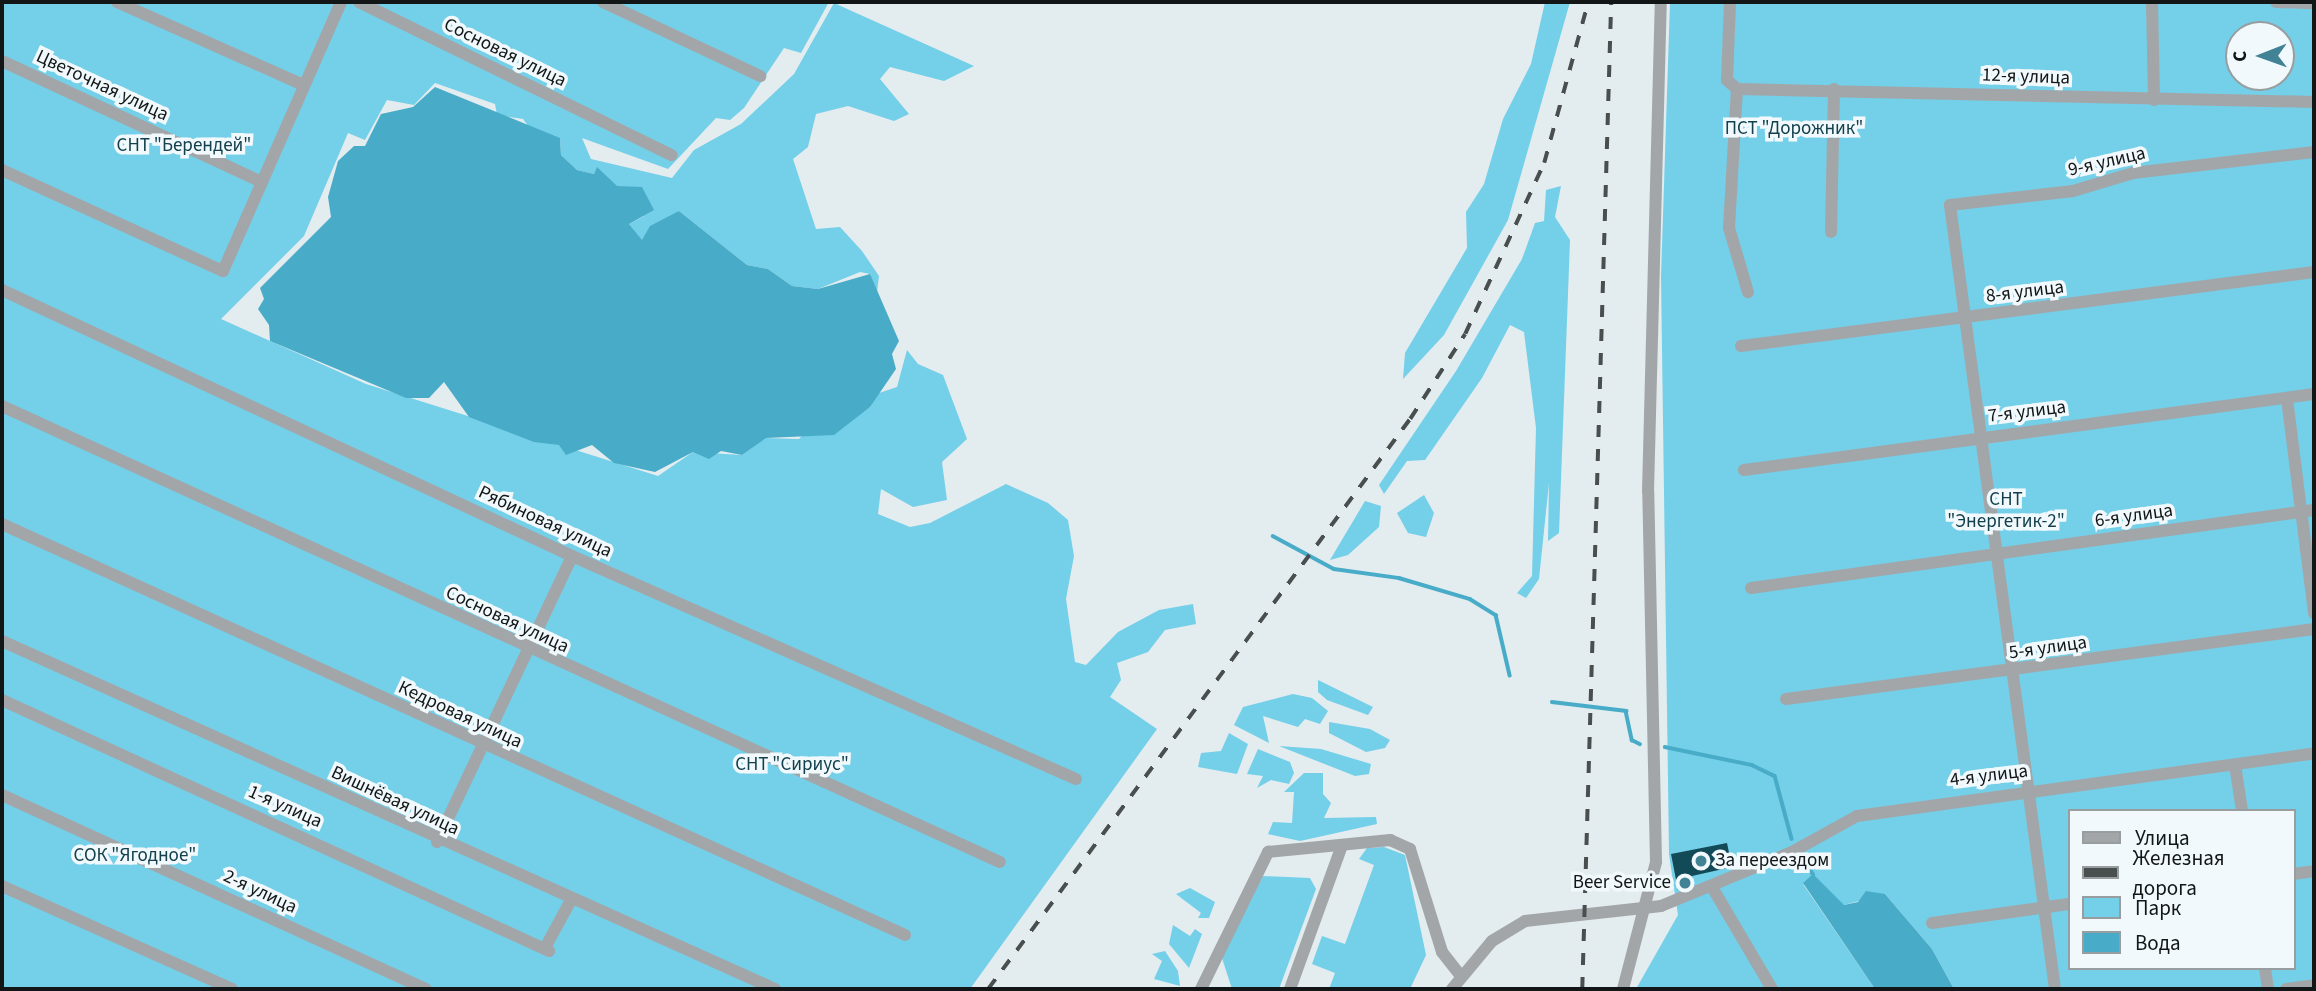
<!DOCTYPE html>
<html>
<head>
<meta charset="utf-8">
<style>
	body { margin:0 }
	#map { position:relative; width:2316px; height:991px; overflow:hidden; background:#e3ecef; font-family:"Source Sans 3",sans-serif }
	div>[style] { position:absolute }
	.green>* { inset:0; background:#74cfe9 }
	.water>* { inset:0; background:#48acc8 }
	.stream>* { height:3.5px; margin:-1.75px; padding:0 1.75px; transform-origin:1.75px; border-radius:1.75px; background:#48acc8 }
	.building>* { inset:0; background:#134a58 }
	.minor>* { height:12px; margin:-6px; padding:0 6px; transform-origin:6px; border-radius:6px; background:#a3a6a8 }
	.rail>* { height:3.5px; margin-top:-1.75px; transform-origin:0; background:repeating-linear-gradient(90deg,#494e4f 0 12px,transparent 0 24px) }
	.dots>* { width:19px; height:19px; translate:-50% -50%; box-sizing:border-box; border:4px solid #f1f9fc; border-radius:50% }
	span { translate:-50% -50%; white-space:nowrap; text-align:center; line-height:1.15; -webkit-text-stroke:7px #f1f9fc; paint-order:stroke }
	.street-label { font-size:19px; color:#131617 }
	.park-label { font-size:19px; color:#13404c }
	.poi-label { font-size:19px; color:#131617 }
	.left { translate:0 -50%; text-align:left }
	.right { translate:-100% -50%; text-align:right }
	.frame { position:absolute; inset:0; border:4px solid #131617; pointer-events:none }
	.legend { position:absolute; left:2068px; top:809px; width:228px; height:161px; box-sizing:border-box; background:#f1f9fc; border:2px solid #989ea0; margin:0; padding:9px 12px; list-style:none; font-size:21px; color:#131617 }
	.legend li { display:flex; align-items:center; gap:14px; height:35px }
	.legend b { width:35px; border:2px solid #989ea0 }
	.north { position:absolute; left:2225px; top:21px; width:70px; height:70px; box-sizing:border-box; background:#f1f9fc; border:2px solid #989ea0; border-radius:50%; rotate:269deg; font-size:19px; font-weight:700; line-height:28px; text-align:center; color:#131617 }
	.north::after { content:''; display:block; margin:auto; width:24px; height:32px; background:#418294; clip-path:polygon(50% 0,100% 100%,50% 72%,0 100%) }
</style>
</head>
<body>
<div id="map">
	<div class="green">
		<i style="clip-path:polygon(2px 2px,829px 2px,801px 53px,784px 48px,744px 108px,730px 120px,716px 118px,668px 169px,582px 138px,591px 159px,672px 178px,694px 150px,741px 124px,794px 74px,834px 3px,974px 66px,944px 81px,890px 67px,880px 79px,909px 114px,894px 121px,848px 106px,816px 114px,808px 147px,793px 159px,816px 229px,840px 227px,862px 251px,879px 276px,876px 300px,870px 274px,860px 272px,818px 289px,792px 286px,768px 269px,747px 265px,679px 211px,642px 241px,629px 224px,644px 216px,597px 168px,594px 174px,577px 170px,561px 155px,560px 138px,532px 131px,523px 119px,497px 115px,495px 104px,435px 83px,414px 105px,387px 100px,365px 140px,348px 133px,304px 236px,221px 319px,366px 384px,658px 476px,693px 452px,742px 455px,765px 438px,799px 439px,805px 432px,838px 426px,870px 407px,876px 394px,897px 387px,907px 350px,918px 364px,943px 375px,967px 439px,942px 462px,947px 500px,913px 507px,881px 489px,878px 514px,910px 527px,930px 523px,1006px 484px,1048px 503px,1068px 520px,1074px 556px,1066px 599px,1075px 662px,1086px 665px,1118px 632px,1159px 610px,1193px 604px,1196px 624px,1165px 630px,1148px 652px,1117px 663px,1121px 680px,1110px 697px,1157px 729px,970px 989px,2px 989px)"></i>
		<i style="clip-path:polygon(1545px 2px,1570px 2px,1508px 220px,1444px 335px,1403px 379px,1405px 353px,1467px 248px,1466px 212px,1484px 184px,1503px 119px,1531px 64px)"></i>
		<i style="clip-path:polygon(evenodd,1670px 2px,2314px 2px,2314px 989px,1954px 989px,1932px 949px,1885px 894px,1844px 905px,1803px 884px,1875px 989px,1636px 989px,1678px 915px,1669px 854px,1661px 276px,1670px 2px,2239px 35px,2281px 35px,2281px 77px,2239px 77px,2239px 35px,1670px 2px,2069px 811px,2293px 811px,2293px 968px,2069px 968px,2069px 811px)"></i>
		<i style="clip-path:polygon(1561px 186px,1555px 217px,1570px 240px,1559px 533px,1548px 541px,1549px 483px,1539px 579px,1526px 598px,1517px 593px,1532px 576px,1536px 428px,1524px 332px,1510px 325px,1482px 378px,1425px 460px,1407px 461px,1384px 494px,1379px 485px,1456px 371px,1522px 259px,1535px 223px,1544px 221px,1546px 190px)"></i>
		<i style="clip-path:polygon(1424px 495px,1434px 513px,1426px 537px,1408px 533px,1397px 513px)"></i>
		<i style="clip-path:polygon(1365px 501px,1381px 506px,1379px 527px,1348px 555px,1330px 560px)"></i>
		<i style="clip-path:polygon(1318px 680px,1373px 707px,1368px 715px,1327px 700px,1318px 692px)"></i>
		<i style="clip-path:polygon(1293px 694px,1312px 698px,1328px 711px,1320px 724px,1305px 719px,1298px 727px,1263px 716px,1269px 743px,1234px 725px,1243px 707px)"></i>
		<i style="clip-path:polygon(1329px 722px,1370px 729px,1390px 740px,1385px 748px,1366px 752px,1329px 733px)"></i>
		<i style="clip-path:polygon(1229px 733px,1248px 744px,1237px 774px,1198px 767px,1201px 753px,1221px 751px)"></i>
		<i style="clip-path:polygon(1279px 746px,1321px 749px,1371px 764px,1369px 774px,1355px 776px)"></i>
		<i style="clip-path:polygon(1258px 749px,1290px 762px,1294px 773px,1289px 784px,1271px 780px,1257px 788px,1263px 776px,1247px 774px)"></i>
		<i style="clip-path:polygon(1304px 773px,1323px 773px,1323px 794px,1331px 803px,1324px 818px,1376px 817px,1377px 824px,1300px 841px,1268px 834px,1273px 822px,1292px 823px,1294px 792px,1284px 792px)"></i>
		<i style="clip-path:polygon(1384px 847px,1405px 855px,1426px 955px,1410px 989px,1329px 989px,1335px 973px,1312px 964px,1322px 936px,1345px 944px,1374px 865px,1359px 859px,1367px 848px)"></i>
		<i style="clip-path:polygon(1263px 876px,1310px 878px,1316px 889px,1279px 989px,1232px 989px,1221px 955px)"></i>
		<i style="clip-path:polygon(1190px 888px,1215px 902px,1209px 918px,1198px 918px,1201px 913px,1176px 894px)"></i>
		<i style="clip-path:polygon(1173px 925px,1190px 936px,1195px 929px,1202px 934px,1189px 968px,1169px 944px)"></i>
		<i style="clip-path:polygon(1165px 951px,1178px 971px,1180px 986px,1154px 979px,1162px 961px,1152px 954px)"></i>
	</div>
	<div class="water">
		<i style="clip-path:polygon(435px 87px,560px 138px,561px 155px,577px 170px,594px 174px,597px 167px,617px 186px,642px 187px,654px 210px,629px 224px,642px 240px,650px 226px,679px 211px,747px 265px,768px 269px,792px 286px,818px 289px,870px 274px,899px 341px,892px 354px,896px 369px,870px 407px,834px 435px,766px 438px,742px 455px,721px 451px,709px 459px,693px 452px,655px 472px,614px 463px,592px 445px,566px 455px,559px 445px,534px 442px,469px 417px,444px 382px,429px 398px,406px 398px,270px 341px,269px 325px,258px 309px,264px 299px,260px 288px,331px 217px,328px 197px,338px 161px,354px 146px,365px 146px,381px 114px,413px 107px)"></i>
		<i style="clip-path:polygon(1813px 874px,1844px 905px,1858px 902px,1866px 891px,1885px 894px,1932px 949px,1954px 989px,1875px 989px,1803px 883px)"></i>
	</div>
	<div class="stream">
		<i style="left:1273px;top:536px;width:69px;rotate:28.4deg"></i>
		<i style="left:1334px;top:569px;width:66px;rotate:7.9deg"></i>
		<i style="left:1399px;top:578px;width:74px;rotate:16.5deg"></i>
		<i style="left:1470px;top:599px;width:31px;rotate:32deg"></i>
		<i style="left:1496px;top:615px;width:62px;rotate:76.9deg"></i>
		<i style="left:1552px;top:702px;width:75px;rotate:6.9deg"></i>
		<i style="left:1626px;top:711px;width:30px;rotate:78deg"></i>
		<i style="left:1632px;top:740px;width:9px;rotate:27deg"></i>
		<i style="left:1665px;top:747px;width:89px;rotate:11.7deg"></i>
		<i style="left:1752px;top:765px;width:25px;rotate:26deg"></i>
		<i style="left:1775px;top:776px;width:65px;rotate:74.9deg"></i>
		<i style="left:1801px;top:856px;width:22px;rotate:56deg"></i>
	</div>
	<div class="building">
		<i style="clip-path:polygon(1727px 843px,1732px 867px,1692px 876px,1694px 883px,1678px 890px,1671px 854px)"></i>
	</div>
	<div class="minor">
		<i style="left:117px;top:2px;width:204px;rotate:24deg"></i>
		<i style="left:359px;top:2px;width:348px;rotate:26.1deg"></i>
		<i style="left:603px;top:2px;width:174px;rotate:25.2deg"></i>
		<i style="left:1730px;top:2px;width:78px;rotate:92.2deg"></i>
		<i style="left:1727px;top:80px;width:13px;rotate:42deg"></i>
		<i style="left:1737px;top:89px;width:139px;rotate:93.3deg"></i>
		<i style="left:1729px;top:228px;width:67px;rotate:73.5deg"></i>
		<i style="left:2152px;top:2px;width:98px;rotate:88.8deg"></i>
		<i style="left:2276px;top:2px;width:38px;rotate:2deg"></i>
		<i style="left:2px;top:61px;width:287px;rotate:25deg"></i>
		<i style="left:1737px;top:89px;width:577px;rotate:1.29deg"></i>
		<i style="left:2px;top:170px;width:243px;rotate:24.6deg"></i>
		<i style="left:223px;top:271px;width:294px;rotate:-66.3deg"></i>
		<i style="left:1831px;top:232px;width:143px;rotate:-88.8deg"></i>
		<i style="left:2px;top:290px;width:629px;rotate:25.02deg"></i>
		<i style="left:572px;top:556px;width:551px;rotate:23.87deg"></i>
		<i style="left:1741px;top:346px;width:578px;rotate:-7.36deg"></i>
		<i style="left:2287px;top:399px;width:216px;rotate:82.8deg"></i>
		<i style="left:2px;top:406px;width:1097px;rotate:24.56deg"></i>
		<i style="left:1744px;top:470px;width:575px;rotate:-7.59deg"></i>
		<i style="left:2px;top:524px;width:992px;rotate:24.47deg"></i>
		<i style="left:1751px;top:588px;width:568px;rotate:-7.89deg"></i>
		<i style="left:2px;top:641px;width:848px;rotate:24.24deg"></i>
		<i style="left:1786px;top:699px;width:533px;rotate:-7.55deg"></i>
		<i style="left:2px;top:700px;width:602px;rotate:24.65deg"></i>
		<i style="left:2235px;top:765px;width:47px;rotate:81.3deg"></i>
		<i style="left:2px;top:795px;width:466px;rotate:24.6deg"></i>
		<i style="left:437px;top:842px;width:316px;rotate:-64.7deg"></i>
		<i style="left:2293px;top:874px;width:21px;rotate:-8deg"></i>
		<i style="left:2px;top:886px;width:252px;rotate:24.1deg"></i>
		<i style="left:1712px;top:887px;width:118px;rotate:59.5deg"></i>
		<i style="left:1932px;top:923px;width:138px;rotate:-7.9deg"></i>
		<i style="left:546px;top:946px;width:52px;rotate:-61.5deg"></i>
		<i style="left:2265px;top:968px;width:21px;rotate:82deg"></i>
		<i style="left:1201px;top:989px;width:153px;rotate:-63.9deg"></i>
		<i style="left:1268px;top:852px;width:123px;rotate:-5.6deg"></i>
		<i style="left:1390px;top:840px;width:22px;rotate:24deg"></i>
		<i style="left:1410px;top:849px;width:108px;rotate:72.7deg"></i>
		<i style="left:1442px;top:952px;width:31px;rotate:52deg"></i>
		<i style="left:1290px;top:989px;width:153px;rotate:-70.1deg"></i>
		<i style="left:1452px;top:989px;width:62px;rotate:-50.2deg"></i>
		<i style="left:1492px;top:941px;width:39px;rotate:-31deg"></i>
		<i style="left:1525px;top:921px;width:137px;rotate:-6.3deg"></i>
		<i style="left:1661px;top:906px;width:142px;rotate:-22.4deg"></i>
		<i style="left:1792px;top:852px;width:74px;rotate:-29deg"></i>
		<i style="left:1857px;top:816px;width:461px;rotate:-7.8deg"></i>
		<i style="left:1623px;top:989px;width:131px;rotate:-75.4deg"></i>
		<i style="left:1656px;top:862px;width:371px;rotate:-91.2deg"></i>
		<i style="left:1648px;top:491px;width:489px;rotate:-88.5deg"></i>
		<i style="left:2055px;top:989px;width:791px;rotate:-97.63deg"></i>
		<i style="left:1950px;top:205px;width:124px;rotate:-6.5deg"></i>
		<i style="left:2073px;top:191px;width:63px;rotate:-16.7deg"></i>
		<i style="left:2133px;top:173px;width:182px;rotate:-6.6deg"></i>
		<i style="left:2286px;top:989px;width:28px;rotate:-8deg"></i>
	</div>
	<div class="rail">
		<i style="left:988px;top:989px;width:709px;rotate:-53.49deg"></i>
		<i style="left:1410px;top:419px;width:101px;rotate:-57.1deg"></i>
		<i style="left:1465px;top:334px;width:188px;rotate:-65.2deg"></i>
		<i style="left:1544px;top:163px;width:167px;rotate:-74.7deg"></i>
		<i style="left:1582px;top:989px;width:987px;rotate:-88.32deg"></i>
	</div>
	<div class="dots">
		<i style="left:1701px;top:861px;background:#418294"></i>
		<i style="left:1685px;top:883px;background:#418294"></i>
	</div>
	<div class="street-label">
		<span style="left:505px;top:53px;rotate:26deg">Сосновая улица</span>
		<span style="left:2026px;top:77px;rotate:2deg">12-я улица</span>
		<span style="left:102px;top:86px;rotate:25deg">Цветочная улица</span>
		<span style="left:2107px;top:162px;rotate:-13deg">9-я улица</span>
		<span style="left:2025px;top:292px;rotate:-7deg">8-я улица</span>
		<span style="left:2027px;top:412px;rotate:-7deg">7-я улица</span>
		<span style="left:2134px;top:516px;rotate:-8deg">6-я улица</span>
		<span style="left:545px;top:522px;rotate:25deg">Рябиновая улица</span>
		<span style="left:507px;top:620px;rotate:25deg">Сосновая улица</span>
		<span style="left:2048px;top:648px;rotate:-8deg">5-я улица</span>
		<span style="left:460px;top:715px;rotate:25deg">Кедровая улица</span>
		<span style="left:1989px;top:776px;rotate:-7deg">4-я улица</span>
		<span style="left:395px;top:801px;rotate:25deg">Вишнёвая улица</span>
		<span style="left:285px;top:807px;rotate:24deg">1-я улица</span>
		<span style="left:260px;top:892px;rotate:25deg">2-я улица</span>
	</div>
	<div class="park-label">
		<span style="left:1794px;top:129px">ПСТ "Дорожник"</span>
		<span style="left:184px;top:146px">СНТ "Берендей"</span>
		<span style="left:2006px;top:511px">СHТ<br>"Энергетик-2"</span>
		<span style="left:792px;top:765px">СНТ "Сириус"</span>
		<span style="left:135px;top:856px">СОК "Ягодное"</span>
	</div>
	<div class="poi-label">
		<span class="left" style="left:1715px;top:861px">За переездом</span>
		<span class="right" style="left:1671px;top:883px">Beer Service</span>
	</div>
	<div class="frame"></div>
	<ul class="legend">
	<li><b style="height:9px;background:#a3a6a8"></b>Улица</li>
	<li><b style="height:9px;background:#494e4f"></b>Железная дорога</li>
	<li><b style="height:19px;background:#74cfe9"></b>Парк</li>
	<li><b style="height:19px;background:#48acc8"></b>Вода</li>
	</ul>
	<div class="north">С</div>
</div>
</body>
</html>
